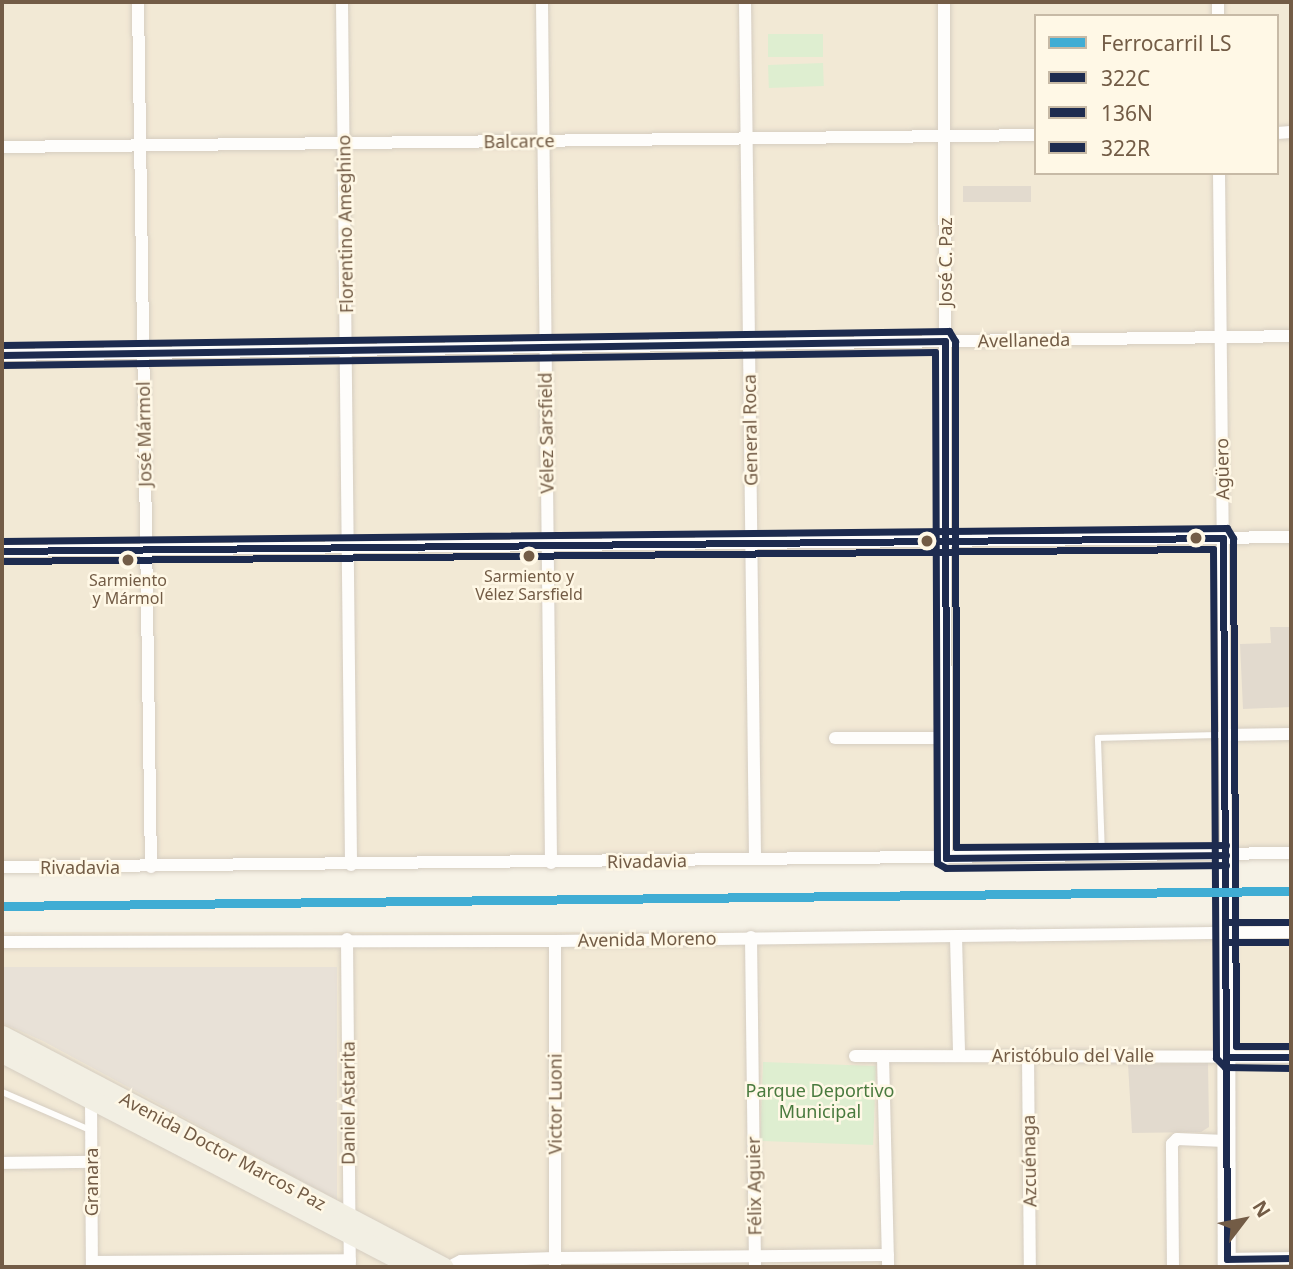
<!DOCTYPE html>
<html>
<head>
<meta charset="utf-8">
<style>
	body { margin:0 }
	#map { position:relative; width:1293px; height:1269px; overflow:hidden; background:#f6f2e6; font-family:"Noto Sans",sans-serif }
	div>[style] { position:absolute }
	.residential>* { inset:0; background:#f2e9d5; transform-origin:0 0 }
	.industrial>* { inset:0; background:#e8e1d7 }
	.green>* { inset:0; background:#deeed0; transform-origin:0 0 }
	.building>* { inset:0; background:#e2dace; transform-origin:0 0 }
	.roads { filter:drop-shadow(0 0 2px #d5cdc1) drop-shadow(0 0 2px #d5cdc1) }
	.lane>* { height:6px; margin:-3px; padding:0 3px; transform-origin:3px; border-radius:3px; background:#fefdfb }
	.street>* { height:12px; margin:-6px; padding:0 6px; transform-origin:6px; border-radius:6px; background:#fefdfb }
	.secondary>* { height:18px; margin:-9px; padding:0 9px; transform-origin:9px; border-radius:9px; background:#fefdfb }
	.primary>* { height:19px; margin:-9.5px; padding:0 9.5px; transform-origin:9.5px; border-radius:9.5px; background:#f2efe3 }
	.bus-1>* { height:7px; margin:-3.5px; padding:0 3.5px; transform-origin:3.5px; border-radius:3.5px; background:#1d2b4f }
	.bus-2>* { height:7px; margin:-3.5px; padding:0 3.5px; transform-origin:3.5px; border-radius:3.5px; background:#1d2b4f }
	.bus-3>* { height:7px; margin:-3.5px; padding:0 3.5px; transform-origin:3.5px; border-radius:3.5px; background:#1d2b4f }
	.rail-1>* { height:9px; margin:-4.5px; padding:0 4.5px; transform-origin:4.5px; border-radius:4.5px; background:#40add4 }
	.dots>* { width:19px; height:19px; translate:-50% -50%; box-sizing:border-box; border:4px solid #fff8e6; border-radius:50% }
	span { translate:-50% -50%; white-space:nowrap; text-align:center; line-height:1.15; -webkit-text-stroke:5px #fff8e6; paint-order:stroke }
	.bus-label { font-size:16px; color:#735c46 }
	.street-label { font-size:18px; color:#735c46 }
	.park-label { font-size:18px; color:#497a3e }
	.frame { position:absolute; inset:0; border:4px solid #735c46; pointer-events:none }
	.legend { position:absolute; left:1034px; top:14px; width:245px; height:161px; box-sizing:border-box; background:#fff8e6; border:2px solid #c7baa6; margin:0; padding:9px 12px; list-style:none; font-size:21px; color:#735c46 }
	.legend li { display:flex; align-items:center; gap:14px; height:35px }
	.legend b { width:35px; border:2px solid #c7baa6 }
	.north { position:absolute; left:1209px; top:1185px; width:70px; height:70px; -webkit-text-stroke:5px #fff8e6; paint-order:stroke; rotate:58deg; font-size:19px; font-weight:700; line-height:28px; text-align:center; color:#735c46 }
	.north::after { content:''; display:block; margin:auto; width:24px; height:32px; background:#735c46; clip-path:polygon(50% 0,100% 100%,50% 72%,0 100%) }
</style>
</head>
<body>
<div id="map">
	<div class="residential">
		<i style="clip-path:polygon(evenodd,2px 2px,1291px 2px,1291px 853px,2px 867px,2px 2px,1036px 16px,1277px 16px,1277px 173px,1036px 173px,1036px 16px)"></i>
		<i style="left:1291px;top:932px;width:335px;height:1289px;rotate:90deg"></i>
	</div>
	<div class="industrial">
		<i style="clip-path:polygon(2px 967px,337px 967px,337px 1200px,43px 1041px,2px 1023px)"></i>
	</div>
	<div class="green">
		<i style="left:768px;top:34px;width:55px;height:23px"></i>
		<i style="left:823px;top:63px;width:23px;height:55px;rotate:88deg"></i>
		<i style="left:763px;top:1062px;width:113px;height:79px;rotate:2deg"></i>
	</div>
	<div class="building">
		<i style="left:1031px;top:186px;width:16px;height:68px;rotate:90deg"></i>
		<i style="clip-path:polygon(1270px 627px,1291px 627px,1291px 707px,1243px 709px,1240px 644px,1271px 643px)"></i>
		<i style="clip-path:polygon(1208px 1063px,1209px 1127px,1201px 1132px,1132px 1133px,1128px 1064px)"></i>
	</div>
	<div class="roads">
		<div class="lane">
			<i style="left:1102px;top:855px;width:117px;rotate:-92deg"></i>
			<i style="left:1098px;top:738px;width:126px;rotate:-1.4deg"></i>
			<i style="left:2px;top:1092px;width:96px;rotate:23.4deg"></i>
		</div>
		<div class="street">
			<i style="left:138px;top:2px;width:865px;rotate:89.14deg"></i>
			<i style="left:342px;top:2px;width:863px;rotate:89.4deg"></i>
			<i style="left:542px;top:2px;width:861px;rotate:89.4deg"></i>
			<i style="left:745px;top:2px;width:856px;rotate:89.33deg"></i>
			<i style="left:944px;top:2px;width:856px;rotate:89.87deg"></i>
			<i style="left:1218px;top:2px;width:14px;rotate:90deg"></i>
			<i style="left:1277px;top:133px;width:14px;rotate:-4deg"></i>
			<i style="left:2px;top:147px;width:1034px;rotate:-0.66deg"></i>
			<i style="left:1219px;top:173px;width:682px;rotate:89.41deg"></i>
			<i style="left:2px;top:355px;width:1289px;rotate:-0.84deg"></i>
			<i style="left:2px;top:551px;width:1289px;rotate:-0.62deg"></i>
			<i style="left:1224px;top:735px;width:67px;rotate:-0.9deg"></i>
			<i style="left:835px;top:738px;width:111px"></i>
			<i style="left:2px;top:867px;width:1289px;rotate:-0.62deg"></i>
			<i style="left:751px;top:937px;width:330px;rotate:89.3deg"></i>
			<i style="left:956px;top:937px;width:118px;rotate:88.5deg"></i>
			<i style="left:347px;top:939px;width:328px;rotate:89.5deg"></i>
			<i style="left:555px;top:941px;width:326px;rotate:90deg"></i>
			<i style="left:2px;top:942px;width:553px;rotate:-0.1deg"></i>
			<i style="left:555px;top:941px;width:736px;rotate:-0.7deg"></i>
			<i style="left:1028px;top:1054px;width:213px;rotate:89.5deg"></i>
			<i style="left:855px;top:1056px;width:436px;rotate:0.1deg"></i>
			<i style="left:883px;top:1057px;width:210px;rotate:88.6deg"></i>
			<i style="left:91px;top:1097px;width:170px;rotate:89.7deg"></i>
			<i style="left:2px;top:1163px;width:88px;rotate:-0.7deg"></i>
			<i style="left:1227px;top:1259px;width:64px;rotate:-0.9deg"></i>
			<i style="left:92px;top:1262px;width:258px;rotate:-0.4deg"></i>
			<i style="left:449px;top:1267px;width:13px;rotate:-27deg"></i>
			<i style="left:461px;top:1261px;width:94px;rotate:-1.8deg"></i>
			<i style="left:555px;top:1258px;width:333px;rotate:-0.5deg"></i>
			<i style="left:1173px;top:1267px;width:123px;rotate:-90.5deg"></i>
			<i style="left:1172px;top:1144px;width:7px;rotate:-45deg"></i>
			<i style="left:1177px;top:1139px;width:48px;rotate:2.4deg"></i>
		</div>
		<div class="secondary">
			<i style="left:1226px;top:855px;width:412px;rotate:89.9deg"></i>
		</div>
		<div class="primary">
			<i style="left:2px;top:1035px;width:499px;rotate:27.7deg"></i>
			<i style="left:2px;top:1053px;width:463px;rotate:27.5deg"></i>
		</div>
	</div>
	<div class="bus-1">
		<i style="left:2px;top:355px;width:943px;rotate:-0.85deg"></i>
		<i style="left:945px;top:341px;width:517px;rotate:89.89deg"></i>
		<i style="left:946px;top:858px;width:280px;rotate:-0.6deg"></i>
		<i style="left:2px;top:551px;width:1221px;rotate:-0.61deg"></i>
		<i style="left:1223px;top:538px;width:721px;rotate:89.68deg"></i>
		<i style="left:1227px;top:1259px;width:64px;rotate:-0.9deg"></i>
		<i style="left:1226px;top:1057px;width:65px"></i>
	</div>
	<div class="bus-2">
		<i style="left:2px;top:365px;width:933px;rotate:-0.8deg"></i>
		<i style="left:935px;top:352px;width:511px;rotate:89.78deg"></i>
		<i style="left:937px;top:863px;width:10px;rotate:29deg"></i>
		<i style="left:946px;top:868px;width:280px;rotate:-0.6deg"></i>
		<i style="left:2px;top:561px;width:1211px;rotate:-0.57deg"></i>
		<i style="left:1213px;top:549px;width:509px;rotate:89.66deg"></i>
		<i style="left:1216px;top:1058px;width:13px;rotate:45deg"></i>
		<i style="left:1225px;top:1067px;width:66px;rotate:0.9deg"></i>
		<i style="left:1225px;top:942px;width:66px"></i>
	</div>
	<div class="bus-3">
		<i style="left:2px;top:345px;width:947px;rotate:-0.85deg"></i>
		<i style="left:949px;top:331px;width:12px;rotate:59deg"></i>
		<i style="left:955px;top:341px;width:506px;rotate:89.89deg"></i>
		<i style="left:956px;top:847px;width:270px;rotate:-0.4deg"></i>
		<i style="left:2px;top:541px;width:1225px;rotate:-0.61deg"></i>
		<i style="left:1227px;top:528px;width:12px;rotate:59deg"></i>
		<i style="left:1233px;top:538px;width:508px;rotate:89.66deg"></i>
		<i style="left:1236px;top:1046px;width:55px"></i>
		<i style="left:1225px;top:922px;width:66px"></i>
	</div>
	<div class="rail-1">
		<i style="left:2px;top:906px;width:1289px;rotate:-0.67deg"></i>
	</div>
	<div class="dots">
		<i style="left:1196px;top:538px;background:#735c46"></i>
		<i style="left:927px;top:541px;background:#735c46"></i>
		<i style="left:529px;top:556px;background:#735c46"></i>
		<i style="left:128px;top:560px;background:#735c46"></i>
	</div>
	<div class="bus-label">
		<span style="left:529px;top:585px">Sarmiento y<br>Vélez Sarsfield</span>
		<span style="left:128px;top:589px">Sarmiento<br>y Mármol</span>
	</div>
	<div class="street-label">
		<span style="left:519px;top:141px;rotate:-1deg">Balcarce</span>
		<span style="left:345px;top:224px;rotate:-91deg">Florentino Ameghino</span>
		<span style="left:945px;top:262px;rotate:-90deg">José C. Paz</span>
		<span style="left:1024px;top:340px;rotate:-1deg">Avellaneda</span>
		<span style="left:750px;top:430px;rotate:-91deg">General Roca</span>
		<span style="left:546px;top:433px;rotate:-91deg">Vélez Sarsfield</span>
		<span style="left:144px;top:434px;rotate:-91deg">José Mármol</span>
		<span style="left:1222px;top:469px;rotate:-91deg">Agüero</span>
		<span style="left:647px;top:861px;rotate:-1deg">Rivadavia</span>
		<span style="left:80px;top:867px">Rivadavia</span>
		<span style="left:647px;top:939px;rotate:-1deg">Avenida Moreno</span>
		<span style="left:1073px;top:1055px">Aristóbulo del Valle</span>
		<span style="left:348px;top:1103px;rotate:-90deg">Daniel Astarita</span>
		<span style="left:555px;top:1104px;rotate:-90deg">Victor Luoni</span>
		<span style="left:223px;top:1151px;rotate:28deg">Avenida Doctor Marcos Paz</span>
		<span style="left:1029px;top:1161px;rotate:-91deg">Azcuénaga</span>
		<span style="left:91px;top:1182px;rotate:-90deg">Granara</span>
		<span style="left:754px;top:1186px;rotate:-91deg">Félix Aguier</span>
	</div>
	<div class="park-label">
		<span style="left:820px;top:1101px">Parque Deportivo<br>Municipal</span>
	</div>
	<div class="frame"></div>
	<ul class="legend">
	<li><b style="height:9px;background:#40add4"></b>Ferrocarril LS</li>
	<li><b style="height:9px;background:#1d2b4f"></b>322C</li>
	<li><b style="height:9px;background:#1d2b4f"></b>136N</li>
	<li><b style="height:9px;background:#1d2b4f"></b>322R</li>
	</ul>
	<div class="north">N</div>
</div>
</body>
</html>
